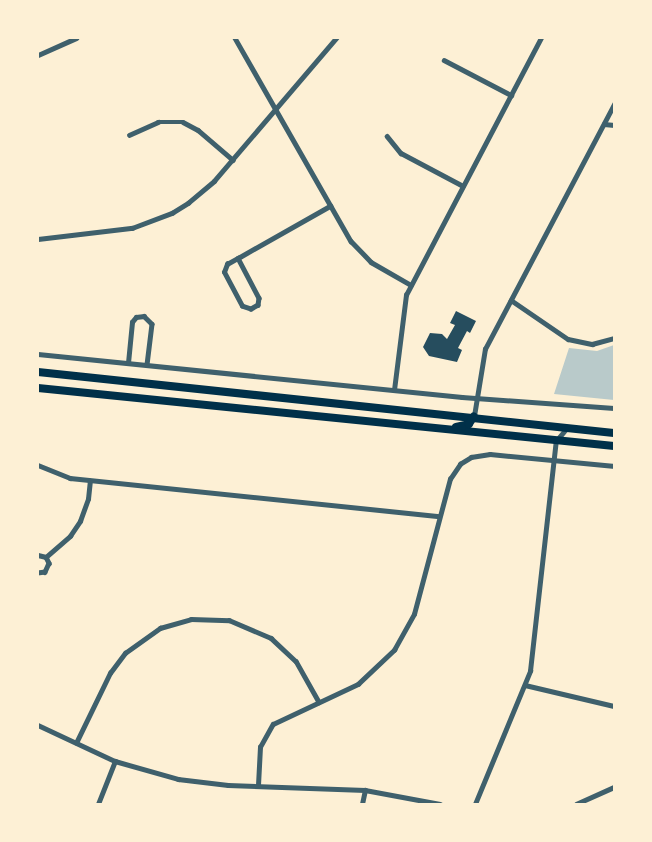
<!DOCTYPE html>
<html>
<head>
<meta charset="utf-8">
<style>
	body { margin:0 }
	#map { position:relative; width:652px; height:842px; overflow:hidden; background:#fdf0d5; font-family:"PT Sans Narrow",sans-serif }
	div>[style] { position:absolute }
	.green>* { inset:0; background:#b9caca }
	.building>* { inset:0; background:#264d5e }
	.minor>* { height:4.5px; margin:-2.25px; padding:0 2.25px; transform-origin:2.25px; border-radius:2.25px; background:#3f606c }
	.tertiary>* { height:5px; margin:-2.5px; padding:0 2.5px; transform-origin:2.5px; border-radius:2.5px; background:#3f606c }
	.trunk>* { height:8px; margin:-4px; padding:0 4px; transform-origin:4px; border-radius:4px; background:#003049 }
	span { translate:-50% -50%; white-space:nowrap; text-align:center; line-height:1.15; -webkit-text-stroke:5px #fdf0d5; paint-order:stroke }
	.frame { position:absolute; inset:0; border:39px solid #fdf0d5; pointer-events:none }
</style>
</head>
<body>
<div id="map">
	<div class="green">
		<i style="clip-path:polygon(614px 345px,614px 400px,554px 394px,569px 348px,597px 351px)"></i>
	</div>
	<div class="building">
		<i style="clip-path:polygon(456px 311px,476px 321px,470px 333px,467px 331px,458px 348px,462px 350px,457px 362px,429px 356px,423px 347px,430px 333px,442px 334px,447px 339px,455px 325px,450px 323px)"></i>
	</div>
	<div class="minor">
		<i style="left:235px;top:38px;width:234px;rotate:60.3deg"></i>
		<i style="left:351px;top:241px;width:29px;rotate:46deg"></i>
		<i style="left:371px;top:262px;width:46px;rotate:29.9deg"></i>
		<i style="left:444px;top:60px;width:76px;rotate:27.6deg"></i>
		<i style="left:604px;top:124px;width:10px;rotate:6deg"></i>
		<i style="left:129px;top:135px;width:32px;rotate:-24deg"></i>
		<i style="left:158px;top:122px;width:25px"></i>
		<i style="left:183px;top:122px;width:17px;rotate:28deg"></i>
		<i style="left:198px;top:130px;width:46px;rotate:40.6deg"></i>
		<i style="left:387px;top:136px;width:22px;rotate:51deg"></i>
		<i style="left:401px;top:153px;width:70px;rotate:28deg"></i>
		<i style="left:38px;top:239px;width:95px;rotate:-6.7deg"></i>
		<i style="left:132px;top:228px;width:43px;rotate:-20.6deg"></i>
		<i style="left:172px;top:213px;width:19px;rotate:-32deg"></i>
		<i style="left:188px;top:203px;width:34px;rotate:-40deg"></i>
		<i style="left:214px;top:181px;width:188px;rotate:-49.5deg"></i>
		<i style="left:238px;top:258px;width:45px;rotate:62.3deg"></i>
		<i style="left:259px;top:298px;width:7px;rotate:98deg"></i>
		<i style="left:258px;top:305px;width:8px;rotate:150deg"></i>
		<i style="left:251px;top:309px;width:9px;rotate:-162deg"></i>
		<i style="left:242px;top:306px;width:38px;rotate:-118deg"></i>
		<i style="left:224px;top:272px;width:9px;rotate:-69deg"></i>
		<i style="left:227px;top:264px;width:13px;rotate:-29deg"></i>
		<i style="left:238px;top:258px;width:106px;rotate:-29.5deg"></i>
		<i style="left:511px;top:300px;width:69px;rotate:34.4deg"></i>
		<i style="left:568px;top:339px;width:25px;rotate:12deg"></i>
		<i style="left:592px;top:344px;width:23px;rotate:-15deg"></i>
		<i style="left:38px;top:354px;width:426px;rotate:5.8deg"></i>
		<i style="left:462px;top:397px;width:152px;rotate:4.1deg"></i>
		<i style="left:128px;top:363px;width:41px;rotate:-84.4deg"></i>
		<i style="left:132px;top:322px;width:6px;rotate:-51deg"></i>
		<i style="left:136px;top:317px;width:8px;rotate:-7deg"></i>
		<i style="left:144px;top:316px;width:11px;rotate:45deg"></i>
		<i style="left:152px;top:324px;width:41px;rotate:97deg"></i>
		<i style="left:394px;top:390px;width:96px;rotate:-82.8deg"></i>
		<i style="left:406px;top:295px;width:290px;rotate:-62.3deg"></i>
		<i style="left:474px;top:416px;width:68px;rotate:-80.7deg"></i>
		<i style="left:485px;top:349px;width:277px;rotate:-62.2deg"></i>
		<i style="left:38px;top:465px;width:35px;rotate:22deg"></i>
		<i style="left:70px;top:478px;width:371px;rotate:5.9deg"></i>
		<i style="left:38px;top:555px;width:8px;rotate:14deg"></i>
		<i style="left:46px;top:557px;width:7px;rotate:63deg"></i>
		<i style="left:49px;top:563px;width:10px;rotate:114deg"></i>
		<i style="left:45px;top:572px;width:7px;rotate:172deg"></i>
		<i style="left:46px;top:557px;width:32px;rotate:-41deg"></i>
		<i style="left:70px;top:536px;width:18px;rotate:-56deg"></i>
		<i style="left:80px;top:521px;width:23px;rotate:-70deg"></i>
		<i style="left:88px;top:499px;width:18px;rotate:-84deg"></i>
		<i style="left:525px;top:685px;width:91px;rotate:13.3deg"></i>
		<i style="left:38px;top:725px;width:85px;rotate:25.1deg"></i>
		<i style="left:115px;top:761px;width:66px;rotate:15.9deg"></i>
		<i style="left:178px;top:779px;width:50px;rotate:6.8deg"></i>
		<i style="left:228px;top:785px;width:137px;rotate:2.1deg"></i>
		<i style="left:365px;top:790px;width:76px;rotate:10.6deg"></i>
		<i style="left:76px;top:743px;width:78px;rotate:-64.1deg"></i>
		<i style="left:110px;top:673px;width:25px;rotate:-53deg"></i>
		<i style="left:125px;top:653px;width:43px;rotate:-35.5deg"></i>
		<i style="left:160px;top:628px;width:32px;rotate:-16deg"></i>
		<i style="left:191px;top:619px;width:38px;rotate:2deg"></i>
		<i style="left:229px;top:620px;width:46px;rotate:23.2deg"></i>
		<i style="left:271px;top:638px;width:34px;rotate:43deg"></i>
		<i style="left:296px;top:661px;width:47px;rotate:60.7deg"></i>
		<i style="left:258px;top:785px;width:38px;rotate:-87deg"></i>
		<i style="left:260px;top:747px;width:26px;rotate:-61deg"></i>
		<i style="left:273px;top:724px;width:94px;rotate:-25.2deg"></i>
		<i style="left:358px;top:684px;width:50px;rotate:-43.4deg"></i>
		<i style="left:394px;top:650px;width:41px;rotate:-60.9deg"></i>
		<i style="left:414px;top:614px;width:140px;rotate:-75.1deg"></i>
		<i style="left:450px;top:479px;width:18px;rotate:-56deg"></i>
		<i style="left:460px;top:464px;width:13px;rotate:-32deg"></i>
		<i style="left:471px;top:457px;width:19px;rotate:-9deg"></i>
		<i style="left:490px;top:454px;width:125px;rotate:5.5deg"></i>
		<i style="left:98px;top:804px;width:46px;rotate:-68.4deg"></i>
		<i style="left:362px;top:804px;width:14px;rotate:-78deg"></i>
		<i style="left:475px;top:804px;width:144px;rotate:-67.5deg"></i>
		<i style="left:530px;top:671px;width:231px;rotate:-83.6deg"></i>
		<i style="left:556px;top:441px;width:17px;rotate:-50deg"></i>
		<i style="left:576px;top:804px;width:42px;rotate:-24.1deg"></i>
	</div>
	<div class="tertiary">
		<i style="left:38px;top:55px;width:42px;rotate:-24.1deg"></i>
	</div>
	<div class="trunk">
		<i style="left:38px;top:372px;width:579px;rotate:6.05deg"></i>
		<i style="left:38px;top:388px;width:579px;rotate:5.75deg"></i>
		<i style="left:456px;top:427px;width:13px;rotate:-13deg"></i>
		<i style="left:469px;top:424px;width:9px;rotate:-58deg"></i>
	</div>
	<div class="frame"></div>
</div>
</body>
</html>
